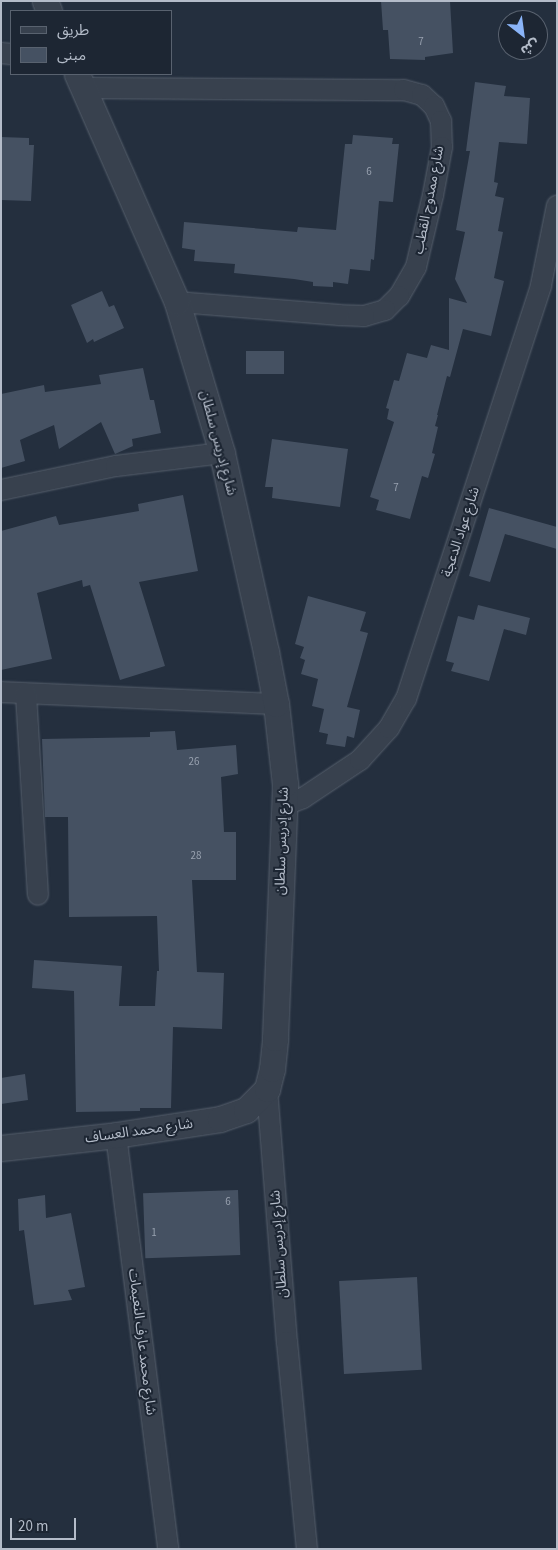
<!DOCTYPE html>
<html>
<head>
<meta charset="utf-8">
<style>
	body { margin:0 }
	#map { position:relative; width:558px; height:1550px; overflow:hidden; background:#242f3e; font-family:"Source Sans 3","Noto Sans Arabic",sans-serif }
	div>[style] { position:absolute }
	.building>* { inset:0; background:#455162; transform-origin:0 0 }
	.roads { filter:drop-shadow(0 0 1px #565f6c) drop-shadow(0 0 1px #565f6c) }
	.minor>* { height:20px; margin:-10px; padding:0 10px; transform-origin:10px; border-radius:10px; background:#38414e }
	.tertiary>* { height:25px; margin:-12.5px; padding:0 12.5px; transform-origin:12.5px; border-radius:12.5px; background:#38414e }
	span { translate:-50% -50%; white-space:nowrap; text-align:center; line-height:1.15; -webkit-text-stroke:4px #1d2633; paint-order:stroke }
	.number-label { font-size:11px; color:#98a1af }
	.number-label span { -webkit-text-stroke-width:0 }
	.street-label { font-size:14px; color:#b4bcc9 }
	.frame { position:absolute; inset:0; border:2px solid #b4bcc9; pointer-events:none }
	.legend { position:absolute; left:10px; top:10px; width:162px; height:65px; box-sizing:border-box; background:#1d2633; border:1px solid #59626f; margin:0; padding:6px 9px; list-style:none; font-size:15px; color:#b4bcc9 }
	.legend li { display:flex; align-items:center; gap:10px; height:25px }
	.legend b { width:25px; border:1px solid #59626f }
	.north { position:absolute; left:498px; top:10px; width:50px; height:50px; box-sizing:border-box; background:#1d2633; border:1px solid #59626f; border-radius:50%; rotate:150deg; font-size:14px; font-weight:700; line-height:20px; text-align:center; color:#b4bcc9 }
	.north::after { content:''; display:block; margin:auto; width:18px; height:22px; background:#8ab4f8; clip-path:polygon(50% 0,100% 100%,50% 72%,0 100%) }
	.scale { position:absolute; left:10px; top:1518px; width:66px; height:22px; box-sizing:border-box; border:2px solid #b4bcc9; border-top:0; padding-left:6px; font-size:15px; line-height:18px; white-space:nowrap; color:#b4bcc9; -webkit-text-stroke:4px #1d2633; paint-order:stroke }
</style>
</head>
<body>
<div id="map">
	<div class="building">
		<i style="clip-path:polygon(381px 1px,450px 1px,453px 53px,425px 57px,425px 60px,390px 59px,388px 30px,383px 30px)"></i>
		<i style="clip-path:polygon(475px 82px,506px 86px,504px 96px,530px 98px,527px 144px,499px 142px,494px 182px,498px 183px,495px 196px,504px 198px,498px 231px,503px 232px,494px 278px,504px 281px,491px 336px,463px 329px,450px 377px,447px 376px,437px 415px,438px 415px,435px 426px,438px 427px,432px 453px,435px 454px,428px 478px,422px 476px,410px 519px,376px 510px,379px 500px,370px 497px,394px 422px,387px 419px,389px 409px,386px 408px,394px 380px,399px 381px,407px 353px,427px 358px,431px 345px,449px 350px,449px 298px,467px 303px,455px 279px,465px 232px,456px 230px,470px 151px,466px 151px)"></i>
		<i style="clip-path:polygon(353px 135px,393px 138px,392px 144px,399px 144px,393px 202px,379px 201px,374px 260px,371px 259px,370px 271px,350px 269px,348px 284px,333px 282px,333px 287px,313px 286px,313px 282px,294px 279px,234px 273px,235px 264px,194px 261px,195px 250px,182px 248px,184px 222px,297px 232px,298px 227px,336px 230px,345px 144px,352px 144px)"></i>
		<i style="clip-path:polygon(1px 137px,29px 138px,29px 145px,34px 145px,31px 201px,1px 200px)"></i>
		<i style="clip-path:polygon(102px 291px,109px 307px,114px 305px,124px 328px,94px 342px,93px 339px,87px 343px,71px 305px)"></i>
		<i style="left:246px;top:351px;width:38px;height:23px"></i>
		<i style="clip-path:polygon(143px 368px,150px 400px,154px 400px,161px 433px,132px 439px,133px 446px,115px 454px,101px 422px,59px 449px,54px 425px,20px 440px,25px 461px,1px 468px,1px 394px,44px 385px,45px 392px,101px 384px,99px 375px)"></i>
		<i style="clip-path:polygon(272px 439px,348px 449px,340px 507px,272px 498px,273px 487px,265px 487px)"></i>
		<i style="clip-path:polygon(183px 495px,198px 571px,139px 582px,165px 666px,120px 680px,90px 585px,83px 587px,82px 580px,37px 593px,52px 659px,1px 670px,1px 531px,56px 516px,59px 525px,139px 511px,138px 504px)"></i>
		<i style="clip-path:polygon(489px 508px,557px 527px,557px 549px,505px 534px,490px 582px,469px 576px)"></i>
		<i style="clip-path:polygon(308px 596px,366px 612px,360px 631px,368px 633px,347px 707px,360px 710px,354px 738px,347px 736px,345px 747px,326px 744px,328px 734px,319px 732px,324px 709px,312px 706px,318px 679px,301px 674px,305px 660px,300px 658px,304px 647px,295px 644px)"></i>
		<i style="clip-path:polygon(478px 605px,530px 618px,526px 635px,504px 629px,489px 681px,451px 671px,454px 663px,446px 661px,458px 616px,474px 620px)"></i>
		<i style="clip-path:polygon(175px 731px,177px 750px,236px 745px,238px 774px,221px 777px,224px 832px,236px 832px,236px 880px,192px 880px,197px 972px,224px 973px,222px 1029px,173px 1027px,171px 1108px,140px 1108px,140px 1111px,76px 1112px,74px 991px,32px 988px,34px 960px,122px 966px,119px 1006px,155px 1006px,157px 971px,159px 971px,157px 916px,69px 917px,68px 817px,45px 817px,42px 739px,150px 737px,150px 732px)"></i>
		<i style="clip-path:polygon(25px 1074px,28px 1100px,1px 1104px,1px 1078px)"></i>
		<i style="left:238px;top:1190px;width:65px;height:95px;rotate:88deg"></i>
		<i style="clip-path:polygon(45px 1195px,46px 1218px,71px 1213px,85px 1287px,68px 1290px,72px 1300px,34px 1305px,24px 1230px,19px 1231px,18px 1199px)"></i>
		<i style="left:417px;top:1277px;width:93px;height:78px;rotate:87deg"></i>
	</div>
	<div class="roads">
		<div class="minor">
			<i style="left:1px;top:53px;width:10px;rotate:6deg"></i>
			<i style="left:85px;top:88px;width:319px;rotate:0.4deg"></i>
			<i style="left:404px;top:90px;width:19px;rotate:16deg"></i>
			<i style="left:422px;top:95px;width:16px;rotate:43deg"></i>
			<i style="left:434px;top:106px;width:17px;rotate:65deg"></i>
			<i style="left:441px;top:121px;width:26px;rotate:88deg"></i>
			<i style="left:442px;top:147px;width:49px;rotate:100.6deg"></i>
			<i style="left:433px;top:195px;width:74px;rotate:103.3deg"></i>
			<i style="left:416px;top:267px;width:34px;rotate:120deg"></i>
			<i style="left:399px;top:296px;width:20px;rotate:135deg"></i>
			<i style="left:385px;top:310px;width:22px;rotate:164deg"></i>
			<i style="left:364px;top:316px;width:25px;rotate:-178deg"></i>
			<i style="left:339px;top:315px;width:163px;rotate:-175.4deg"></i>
			<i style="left:1px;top:490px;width:117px;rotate:-11.8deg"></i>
			<i style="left:116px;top:466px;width:107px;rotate:-7deg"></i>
			<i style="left:1px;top:692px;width:275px;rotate:2.5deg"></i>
			<i style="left:26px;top:694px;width:201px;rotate:86.6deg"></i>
			<i style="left:285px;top:805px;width:19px;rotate:-21deg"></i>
			<i style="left:303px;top:798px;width:69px;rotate:-33.7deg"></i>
			<i style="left:360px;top:760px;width:43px;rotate:-47.8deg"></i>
			<i style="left:389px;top:728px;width:34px;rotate:-60deg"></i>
			<i style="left:406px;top:699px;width:435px;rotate:-71.9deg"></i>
			<i style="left:541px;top:285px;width:81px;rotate:-78.6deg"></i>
			<i style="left:267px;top:1089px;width:254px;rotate:85.5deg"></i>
			<i style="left:287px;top:1342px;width:208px;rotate:84.5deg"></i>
			<i style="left:116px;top:1135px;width:417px;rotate:82.8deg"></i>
		</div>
		<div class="tertiary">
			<i style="left:45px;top:1px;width:11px;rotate:68deg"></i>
			<i style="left:1px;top:1148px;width:116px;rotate:-6.4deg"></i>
			<i style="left:116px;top:1135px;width:105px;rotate:-8.7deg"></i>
			<i style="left:220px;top:1119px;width:28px;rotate:-19deg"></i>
			<i style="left:246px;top:1110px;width:30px;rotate:-45deg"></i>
			<i style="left:267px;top:1089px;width:21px;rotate:-76deg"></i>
			<i style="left:272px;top:1069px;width:31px;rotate:-84deg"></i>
			<i style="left:275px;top:1038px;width:254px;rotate:-87.7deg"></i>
			<i style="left:285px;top:784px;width:81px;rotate:-96.4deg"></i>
			<i style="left:276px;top:704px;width:53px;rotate:-100.9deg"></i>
			<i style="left:266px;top:652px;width:204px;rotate:-102.5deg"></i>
			<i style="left:222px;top:453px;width:158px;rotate:-106.6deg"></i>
			<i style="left:177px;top:302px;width:249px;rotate:-113.7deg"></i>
		</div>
	</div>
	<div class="number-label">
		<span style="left:421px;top:42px">7</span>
		<span style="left:369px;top:172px">6</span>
		<span style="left:396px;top:488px">7</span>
		<span style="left:194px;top:762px">26</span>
		<span style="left:196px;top:856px">28</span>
		<span style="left:228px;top:1202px">6</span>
		<span style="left:154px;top:1233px">1</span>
	</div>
	<div class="street-label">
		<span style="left:429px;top:200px;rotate:-79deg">شارع ممدوح القطب</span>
		<span style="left:218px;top:443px;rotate:75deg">شارع إدريس سلطان</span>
		<span style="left:461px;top:532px;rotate:-72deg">شارع عواد الدعجة</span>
		<span style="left:282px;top:841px;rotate:-88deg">شارع إدريس سلطان</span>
		<span style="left:139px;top:1131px;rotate:-8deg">شارع محمد العساف</span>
		<span style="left:279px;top:1244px;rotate:-94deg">شارع إدريس سلطان</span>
		<span style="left:142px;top:1342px;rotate:83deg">شارع محمد عارف النعيمات</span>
	</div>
	<div class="frame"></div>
	<ul class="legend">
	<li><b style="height:6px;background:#38414e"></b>طريق</li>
	<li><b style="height:14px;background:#455162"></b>مبنى</li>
	</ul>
	<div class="north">ش</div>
	<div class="scale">20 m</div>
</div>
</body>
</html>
